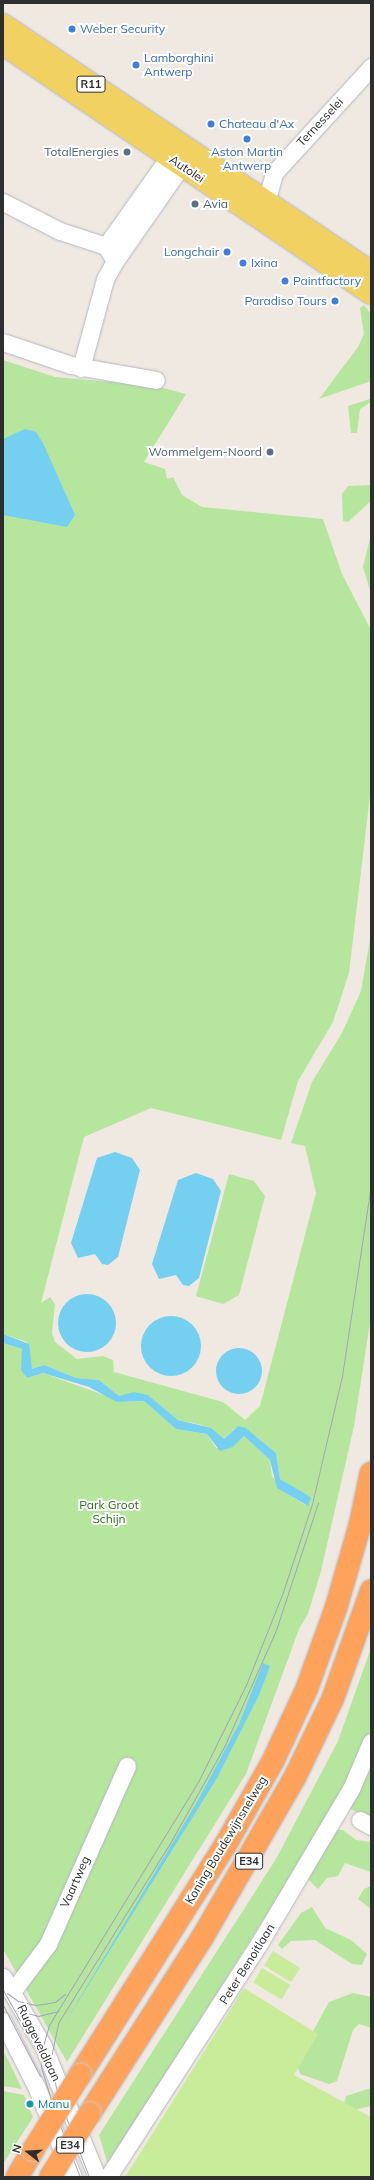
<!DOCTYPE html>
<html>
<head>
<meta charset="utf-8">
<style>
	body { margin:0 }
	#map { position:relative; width:374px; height:2180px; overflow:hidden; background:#efe9e1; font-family:Mulish,sans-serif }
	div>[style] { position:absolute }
	.green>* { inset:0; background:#b6e59e }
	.pitch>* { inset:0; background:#c9ec9a; transform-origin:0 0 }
	.water>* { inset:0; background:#75cff0 }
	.round { border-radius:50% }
	.roads { filter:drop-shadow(0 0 1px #b4b7c1) drop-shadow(0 0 1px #b4b7c1) }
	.minor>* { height:17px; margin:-8.5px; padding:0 8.5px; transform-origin:8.5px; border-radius:8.5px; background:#fff }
	.major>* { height:22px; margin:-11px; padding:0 11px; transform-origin:11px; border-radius:11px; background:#f2d163 }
	.highway>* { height:22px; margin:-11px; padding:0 11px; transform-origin:11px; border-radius:11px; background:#ffa35c }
	.tram>* { height:1px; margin:-0.5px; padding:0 0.5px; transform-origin:0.5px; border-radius:0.5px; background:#a3a6b8 }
	.bridges { filter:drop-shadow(0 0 1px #c9c9c9) drop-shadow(0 0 1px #c9c9c9) }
	.highway-bridge>* { height:22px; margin:-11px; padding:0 11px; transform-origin:11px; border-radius:11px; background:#ffa35c }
	.dots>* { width:11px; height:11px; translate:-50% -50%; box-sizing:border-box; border:2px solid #fff; border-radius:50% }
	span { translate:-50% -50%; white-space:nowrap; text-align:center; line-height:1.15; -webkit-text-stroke:4px #fff; paint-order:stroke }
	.shield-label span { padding:1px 3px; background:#fff; border:1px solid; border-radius:3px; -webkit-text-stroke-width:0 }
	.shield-label { font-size:11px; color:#2e2e2e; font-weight:700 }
	.shop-label { font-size:12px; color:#366cbe }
	.left { translate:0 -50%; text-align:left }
	.right { translate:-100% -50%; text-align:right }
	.street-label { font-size:12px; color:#2e2e2e }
	.service-label { font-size:12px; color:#4e5e75 }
	.park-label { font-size:12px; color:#2c6e1b }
	.culture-label { font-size:12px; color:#0d838f }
	.frame { position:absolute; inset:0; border:4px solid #2e2e2e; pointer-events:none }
	.north { position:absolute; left:8px; top:2132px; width:40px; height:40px; -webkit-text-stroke:3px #fff; paint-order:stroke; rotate:287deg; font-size:11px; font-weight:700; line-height:16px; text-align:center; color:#2e2e2e }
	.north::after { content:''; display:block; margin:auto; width:14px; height:18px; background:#2e2e2e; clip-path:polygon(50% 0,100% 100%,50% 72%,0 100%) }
</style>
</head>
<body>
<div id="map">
	<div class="green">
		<i style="clip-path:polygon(364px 305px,371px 314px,371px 381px,319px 399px,358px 347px,364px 334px,360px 308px)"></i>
		<i style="clip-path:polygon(3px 360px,55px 377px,156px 386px,186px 394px,144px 462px,165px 469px,167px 479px,173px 477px,182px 495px,202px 507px,323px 519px,342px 574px,371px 630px,371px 787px,349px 973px,333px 1022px,298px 1081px,281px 1140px,151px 1108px,84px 1137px,41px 1303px,50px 1297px,55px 1304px,52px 1333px,55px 1342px,77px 1359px,103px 1356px,113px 1360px,114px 1372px,223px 1402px,245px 1420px,260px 1406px,316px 1193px,305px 1146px,291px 1143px,312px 1082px,342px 1033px,361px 991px,371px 933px,371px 1316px,354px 1426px,321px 1571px,308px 1614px,299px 1629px,246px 1774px,67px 2062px,3px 1949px,3px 1343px,22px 1349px,27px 1378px,43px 1373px,123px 1402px,144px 1401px,176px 1429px,207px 1434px,216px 1448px,233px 1447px,244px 1436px,270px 1460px,272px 1476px,286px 1493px,305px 1505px,309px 1503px,306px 1494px,280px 1479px,276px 1453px,246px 1428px,235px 1428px,224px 1439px,202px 1425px,178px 1420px,148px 1395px,119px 1396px,99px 1380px,76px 1378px,44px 1365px,32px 1369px,27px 1342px,3px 1334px)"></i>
		<i style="clip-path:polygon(370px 399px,371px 402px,360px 409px,357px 433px,351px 433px,348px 406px)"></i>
		<i style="clip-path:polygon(371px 485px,371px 501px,348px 522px,343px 521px,342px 494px,348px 486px)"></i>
		<i style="clip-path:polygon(371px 534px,371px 594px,363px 567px)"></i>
		<i style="clip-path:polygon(229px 1174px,254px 1181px,265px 1196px,239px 1295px,223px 1304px,196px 1296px)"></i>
		<i style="clip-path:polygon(371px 1648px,371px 1730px,346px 1789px,108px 2165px,99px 2135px,276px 1859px,338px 1741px)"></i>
		<i style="clip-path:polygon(371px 1763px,371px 1821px,348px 1807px)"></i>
		<i style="clip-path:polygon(337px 1830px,343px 1830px,356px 1840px,371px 1842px,371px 1872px,345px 1863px,338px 1876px,327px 1878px,318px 1889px,308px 1879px)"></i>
		<i style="clip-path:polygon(371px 1886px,371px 1909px,358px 1899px,364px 1889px)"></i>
		<i style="clip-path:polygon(312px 1907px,325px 1928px,351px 1940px,367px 1954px,362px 1965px,352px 1964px,315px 1940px,291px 1941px,282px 1949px,278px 1945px,301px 1913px)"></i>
		<i style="clip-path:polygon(353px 1993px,371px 1997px,371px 2028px,359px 2024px,353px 2030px,337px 2081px,329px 2084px,300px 2074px,296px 2062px,329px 2002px)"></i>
		<i style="clip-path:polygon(3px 2050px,14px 2072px,22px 2089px,3px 2086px)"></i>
		<i style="clip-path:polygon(371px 2088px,371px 2106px,350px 2111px,343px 2108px,346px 2096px)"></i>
		<i style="clip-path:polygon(3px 2091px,24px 2095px,33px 2117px,3px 2164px)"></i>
	</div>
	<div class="pitch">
		<i style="left:273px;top:1951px;width:32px;height:17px;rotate:32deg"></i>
		<i style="left:262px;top:1968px;width:33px;height:17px;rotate:31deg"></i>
		<i style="clip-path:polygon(244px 1988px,318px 2034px,294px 2075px,371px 2117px,371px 2177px,125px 2177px)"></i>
	</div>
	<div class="water">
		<i style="clip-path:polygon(25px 429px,36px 432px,43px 443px,75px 515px,67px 527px,3px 515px,3px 439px)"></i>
		<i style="clip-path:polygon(115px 1152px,132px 1158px,140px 1170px,118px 1257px,108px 1265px,102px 1264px,95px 1254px,78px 1258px,71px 1243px,97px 1158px)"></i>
		<i style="clip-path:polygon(196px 1173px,213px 1179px,221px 1191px,199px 1278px,189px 1286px,183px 1285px,176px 1275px,159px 1279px,152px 1264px,178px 1180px)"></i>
		<i class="round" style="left:58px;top:1294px;width:58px;height:58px"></i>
		<i class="round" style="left:141px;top:1316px;width:60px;height:60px"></i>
		<i style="clip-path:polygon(3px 1334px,29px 1344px,32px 1369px,44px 1365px,76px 1378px,99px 1380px,119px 1396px,134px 1392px,148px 1395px,178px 1420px,211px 1428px,224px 1439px,238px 1426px,246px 1428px,276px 1453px,280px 1479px,306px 1494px,311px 1498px,308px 1506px,277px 1488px,270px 1460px,244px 1436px,233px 1447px,220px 1451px,207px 1434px,176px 1429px,144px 1401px,117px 1402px,89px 1387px,43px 1373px,27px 1378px,21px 1370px,22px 1349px,3px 1343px)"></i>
		<i class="round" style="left:216px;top:1348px;width:46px;height:46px"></i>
		<i style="clip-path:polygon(263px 1663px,270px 1666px,259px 1695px,217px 1778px,63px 2026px,197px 1802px,239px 1724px)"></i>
	</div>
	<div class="roads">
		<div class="minor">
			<i style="left:3px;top:202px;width:64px;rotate:27deg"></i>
			<i style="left:60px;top:231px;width:48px;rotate:18.1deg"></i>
			<i style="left:266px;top:203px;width:31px;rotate:-75deg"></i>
			<i style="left:274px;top:173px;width:144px;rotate:-47.5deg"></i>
			<i style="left:106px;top:246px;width:17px;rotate:59deg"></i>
			<i style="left:115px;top:261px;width:129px;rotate:-55.1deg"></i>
			<i style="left:106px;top:246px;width:121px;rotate:-54.7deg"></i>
			<i style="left:3px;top:342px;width:72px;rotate:18.7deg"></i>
			<i style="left:71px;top:365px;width:86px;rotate:10deg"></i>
			<i style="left:81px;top:368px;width:92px;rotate:-74.9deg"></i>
			<i style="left:105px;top:279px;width:21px;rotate:-61deg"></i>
			<i style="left:360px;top:1820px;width:13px;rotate:29deg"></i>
			<i style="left:3px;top:1977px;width:80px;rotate:59.9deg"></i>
			<i style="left:43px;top:2046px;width:142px;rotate:67.6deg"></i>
			<i style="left:12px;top:1992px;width:60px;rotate:-53.1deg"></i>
			<i style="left:48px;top:1944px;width:195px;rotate:-66.1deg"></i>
			<i style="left:3px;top:2021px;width:73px;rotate:63.1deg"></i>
			<i style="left:36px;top:2086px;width:98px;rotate:67.9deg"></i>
			<i style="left:108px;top:2177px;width:280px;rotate:-57.1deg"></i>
			<i style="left:260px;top:1942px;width:178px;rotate:-59.3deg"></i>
			<i style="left:351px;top:1789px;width:51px;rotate:-66.9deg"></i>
		</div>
		<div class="major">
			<i style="left:3px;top:25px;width:443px;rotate:33.9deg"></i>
			<i style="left:3px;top:44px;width:444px;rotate:34.1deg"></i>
		</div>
		<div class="highway">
			<i style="left:80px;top:2075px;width:273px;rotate:-57.7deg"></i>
			<i style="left:226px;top:1844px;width:95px;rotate:-60.5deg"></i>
			<i style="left:273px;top:1761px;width:81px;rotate:-65deg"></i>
			<i style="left:307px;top:1688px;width:85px;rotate:-70.1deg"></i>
			<i style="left:336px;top:1608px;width:86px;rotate:-73.9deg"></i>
			<i style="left:360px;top:1525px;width:53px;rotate:-78.1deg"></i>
			<i style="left:90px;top:2113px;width:208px;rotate:-57.4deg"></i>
			<i style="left:202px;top:1938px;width:186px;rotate:-60deg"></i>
			<i style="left:295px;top:1777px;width:88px;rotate:-64.3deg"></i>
			<i style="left:333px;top:1698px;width:114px;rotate:-70.4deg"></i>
			<i style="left:17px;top:2177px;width:31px;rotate:-59deg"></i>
		</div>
	</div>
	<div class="tram">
		<i style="left:371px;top:545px;width:28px;rotate:90deg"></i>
		<i style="left:3px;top:1990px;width:78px;rotate:60.8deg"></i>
		<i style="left:7px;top:1993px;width:14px;rotate:36deg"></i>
		<i style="left:18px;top:2001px;width:18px;rotate:13deg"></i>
		<i style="left:36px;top:2005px;width:19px;rotate:-9deg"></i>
		<i style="left:55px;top:2002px;width:13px;rotate:-39deg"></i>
		<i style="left:3px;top:2005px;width:80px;rotate:62.5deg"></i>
		<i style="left:16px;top:2010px;width:23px;rotate:15deg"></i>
		<i style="left:38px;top:2016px;width:21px;rotate:-14deg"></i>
		<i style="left:56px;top:2091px;width:92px;rotate:69deg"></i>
		<i style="left:58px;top:2096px;width:35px;rotate:-103deg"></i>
		<i style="left:50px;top:2062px;width:40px;rotate:-78deg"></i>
		<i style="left:58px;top:2023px;width:210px;rotate:-58.1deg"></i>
		<i style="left:169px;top:1845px;width:112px;rotate:-60.7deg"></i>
		<i style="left:224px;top:1747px;width:128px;rotate:-66deg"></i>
		<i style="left:276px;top:1630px;width:134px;rotate:-71.7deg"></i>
		<i style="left:51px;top:2102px;width:80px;rotate:68.9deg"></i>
		<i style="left:53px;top:2106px;width:41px;rotate:-107.1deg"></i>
		<i style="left:41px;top:2067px;width:21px;rotate:-85deg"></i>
		<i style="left:43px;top:2046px;width:22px;rotate:-74deg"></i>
		<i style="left:49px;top:2025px;width:285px;rotate:-58.5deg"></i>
		<i style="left:198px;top:1782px;width:108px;rotate:-63.7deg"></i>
		<i style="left:246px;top:1685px;width:100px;rotate:-68.3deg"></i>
		<i style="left:283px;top:1592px;width:93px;rotate:-71.8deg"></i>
		<i style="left:312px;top:1504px;width:131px;rotate:-76.8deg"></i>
		<i style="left:342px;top:1376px;width:194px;rotate:-81.4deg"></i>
	</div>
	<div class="bridges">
		<div class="highway-bridge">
			<i style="left:33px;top:2150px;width:89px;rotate:-57.9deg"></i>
			<i style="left:50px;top:2177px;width:75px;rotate:-58deg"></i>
		</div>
	</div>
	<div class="dots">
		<i style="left:72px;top:29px;background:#3f7fe0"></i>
		<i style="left:136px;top:65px;background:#3f7fe0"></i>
		<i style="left:211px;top:124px;background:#3f7fe0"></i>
		<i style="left:247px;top:139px;background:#3f7fe0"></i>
		<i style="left:127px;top:152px;background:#5c6f8a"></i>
		<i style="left:195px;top:204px;background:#5c6f8a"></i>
		<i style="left:227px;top:252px;background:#3f7fe0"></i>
		<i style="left:243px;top:263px;background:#3f7fe0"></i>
		<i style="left:285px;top:281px;background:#3f7fe0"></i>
		<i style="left:335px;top:301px;background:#3f7fe0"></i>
		<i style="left:270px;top:452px;background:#5c6f8a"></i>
		<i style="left:30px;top:2104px;background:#0f9aa8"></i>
	</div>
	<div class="shield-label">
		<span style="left:91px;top:84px">R11</span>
		<span style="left:249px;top:1861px">E34</span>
		<span style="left:70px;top:2145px">E34</span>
	</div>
	<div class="shop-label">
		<span class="left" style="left:80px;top:29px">Weber Security</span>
		<span class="left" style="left:144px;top:65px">Lamborghini<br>Antwerp</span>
		<span class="left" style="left:219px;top:124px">Chateau d'Ax</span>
		<span style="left:247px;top:159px">Aston Martin<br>Antwerp</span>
		<span class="right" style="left:219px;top:252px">Longchair</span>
		<span class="left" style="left:251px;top:263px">Ixina</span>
		<span class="left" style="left:293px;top:281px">Paintfactory</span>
		<span class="right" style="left:327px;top:301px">Paradiso Tours</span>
	</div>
	<div class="street-label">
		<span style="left:320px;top:122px;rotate:-47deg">Ternesselei</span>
		<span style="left:187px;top:169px;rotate:34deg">Autolei</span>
		<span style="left:226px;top:1840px;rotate:-59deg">Koning Boudewijnsnelweg</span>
		<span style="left:75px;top:1882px;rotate:-66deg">Vaartweg</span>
		<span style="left:247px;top:1964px;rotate:-58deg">Peter Benoitlaan</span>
		<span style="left:39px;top:2043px;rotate:64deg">Ruggeveldlaan</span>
	</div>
	<div class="service-label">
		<span class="right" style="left:119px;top:152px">TotalEnergies</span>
		<span class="left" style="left:203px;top:204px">Avia</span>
		<span class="right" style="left:262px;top:452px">Wommelgem-Noord</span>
	</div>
	<div class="park-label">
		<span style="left:109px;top:1512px">Park Groot<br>Schijn</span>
	</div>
	<div class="culture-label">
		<span class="left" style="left:38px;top:2104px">Manu</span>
	</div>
	<div class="frame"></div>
	<div class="north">N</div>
</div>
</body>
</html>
